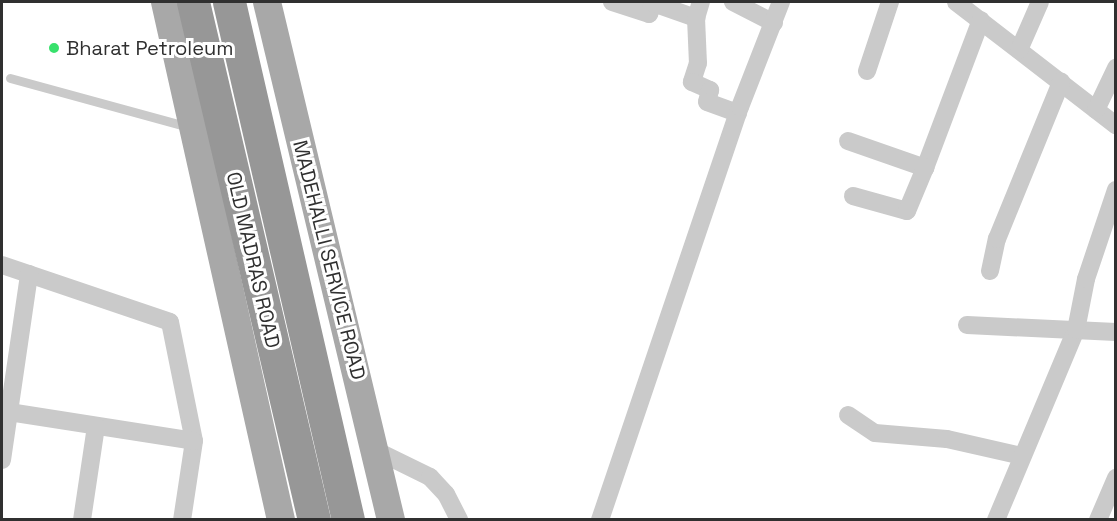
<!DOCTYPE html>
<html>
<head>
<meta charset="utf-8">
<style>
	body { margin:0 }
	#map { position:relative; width:1117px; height:521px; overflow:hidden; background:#fff; font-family:"Space Grotesk",sans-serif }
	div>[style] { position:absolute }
	.lane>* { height:9px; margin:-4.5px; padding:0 4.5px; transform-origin:4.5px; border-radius:4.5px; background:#cacaca }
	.street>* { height:18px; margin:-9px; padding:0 9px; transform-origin:9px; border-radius:9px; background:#cacaca }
	.primary>* { height:28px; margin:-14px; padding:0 14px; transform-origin:14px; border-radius:14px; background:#a8a8a8 }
	.highway>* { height:33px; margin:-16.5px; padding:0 16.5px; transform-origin:16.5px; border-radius:16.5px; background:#979797 }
	.dots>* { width:16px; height:16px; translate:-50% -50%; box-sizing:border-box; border:3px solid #fff; border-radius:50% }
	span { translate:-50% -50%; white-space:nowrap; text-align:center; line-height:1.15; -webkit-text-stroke:6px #fff; paint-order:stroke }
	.poi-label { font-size:20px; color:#303030 }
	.left { translate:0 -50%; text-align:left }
	.street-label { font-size:20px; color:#303030 }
	.frame { position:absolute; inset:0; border:3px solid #303030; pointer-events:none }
</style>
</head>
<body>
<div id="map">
	<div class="lane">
		<i style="left:10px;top:78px;width:186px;rotate:15.3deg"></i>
	</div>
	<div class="street">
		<i style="left:612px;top:2px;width:39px;rotate:18deg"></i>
		<i style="left:649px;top:14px;width:13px;rotate:-67deg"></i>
		<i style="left:733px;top:2px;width:46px;rotate:27.1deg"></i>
		<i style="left:956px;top:2px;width:202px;rotate:37.6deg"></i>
		<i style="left:653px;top:3px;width:46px;rotate:19.2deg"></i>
		<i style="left:696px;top:18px;width:17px;rotate:-73deg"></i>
		<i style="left:696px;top:18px;width:45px;rotate:87.5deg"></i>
		<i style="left:698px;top:63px;width:20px;rotate:108deg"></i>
		<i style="left:692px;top:82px;width:20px;rotate:24deg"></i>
		<i style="left:710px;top:90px;width:12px;rotate:104deg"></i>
		<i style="left:707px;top:102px;width:33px;rotate:20deg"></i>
		<i style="left:1019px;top:50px;width:52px;rotate:-66.4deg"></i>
		<i style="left:867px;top:71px;width:73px;rotate:-71.6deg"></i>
		<i style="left:1096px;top:110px;width:47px;rotate:-64.5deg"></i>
		<i style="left:848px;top:141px;width:82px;rotate:19.3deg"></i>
		<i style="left:925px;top:168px;width:158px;rotate:-69.3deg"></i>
		<i style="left:853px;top:196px;width:56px;rotate:15.5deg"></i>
		<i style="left:907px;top:211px;width:47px;rotate:-67.3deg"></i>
		<i style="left:2px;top:265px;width:177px;rotate:18.7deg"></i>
		<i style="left:170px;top:322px;width:121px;rotate:78.6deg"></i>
		<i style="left:194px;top:441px;width:80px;rotate:98.6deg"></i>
		<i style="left:990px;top:271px;width:33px;rotate:-78deg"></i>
		<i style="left:997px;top:239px;width:170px;rotate:-67.8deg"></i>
		<i style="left:967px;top:325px;width:149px;rotate:2.7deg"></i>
		<i style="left:9px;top:412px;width:187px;rotate:8.9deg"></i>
		<i style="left:848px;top:415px;width:32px;rotate:34deg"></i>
		<i style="left:875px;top:433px;width:72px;rotate:4.8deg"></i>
		<i style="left:947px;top:439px;width:77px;rotate:12.8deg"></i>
		<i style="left:375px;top:450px;width:61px;rotate:26.1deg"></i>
		<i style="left:430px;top:477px;width:23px;rotate:47deg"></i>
		<i style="left:446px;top:494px;width:29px;rotate:63deg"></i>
		<i style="left:2px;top:460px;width:188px;rotate:-81.7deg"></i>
		<i style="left:82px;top:520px;width:95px;rotate:-81.5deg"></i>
		<i style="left:600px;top:520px;width:436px;rotate:-71.3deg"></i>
		<i style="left:740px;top:107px;width:113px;rotate:-68.7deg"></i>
		<i style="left:996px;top:520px;width:206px;rotate:-67.2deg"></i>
		<i style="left:1076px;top:330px;width:52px;rotate:-78.9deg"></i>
		<i style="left:1086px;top:279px;width:94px;rotate:-71.4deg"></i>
		<i style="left:1098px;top:520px;width:46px;rotate:-66.8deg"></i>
	</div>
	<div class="primary">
		<i style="left:165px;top:2px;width:531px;rotate:77.38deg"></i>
		<i style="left:267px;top:2px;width:533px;rotate:76.54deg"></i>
	</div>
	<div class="highway">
		<i style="left:193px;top:2px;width:532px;rotate:76.85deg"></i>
		<i style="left:229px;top:2px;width:531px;rotate:77.06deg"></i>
	</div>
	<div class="dots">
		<i style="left:54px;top:48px;background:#38e16c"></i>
	</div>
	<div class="poi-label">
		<span class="left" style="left:66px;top:48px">Bharat Petroleum</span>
	</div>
	<div class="street-label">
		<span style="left:253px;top:260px;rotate:77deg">OLD MADRAS ROAD</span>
		<span style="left:329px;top:260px;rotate:76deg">MADEHALLI SERVICE ROAD</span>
	</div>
	<div class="frame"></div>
</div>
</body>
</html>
